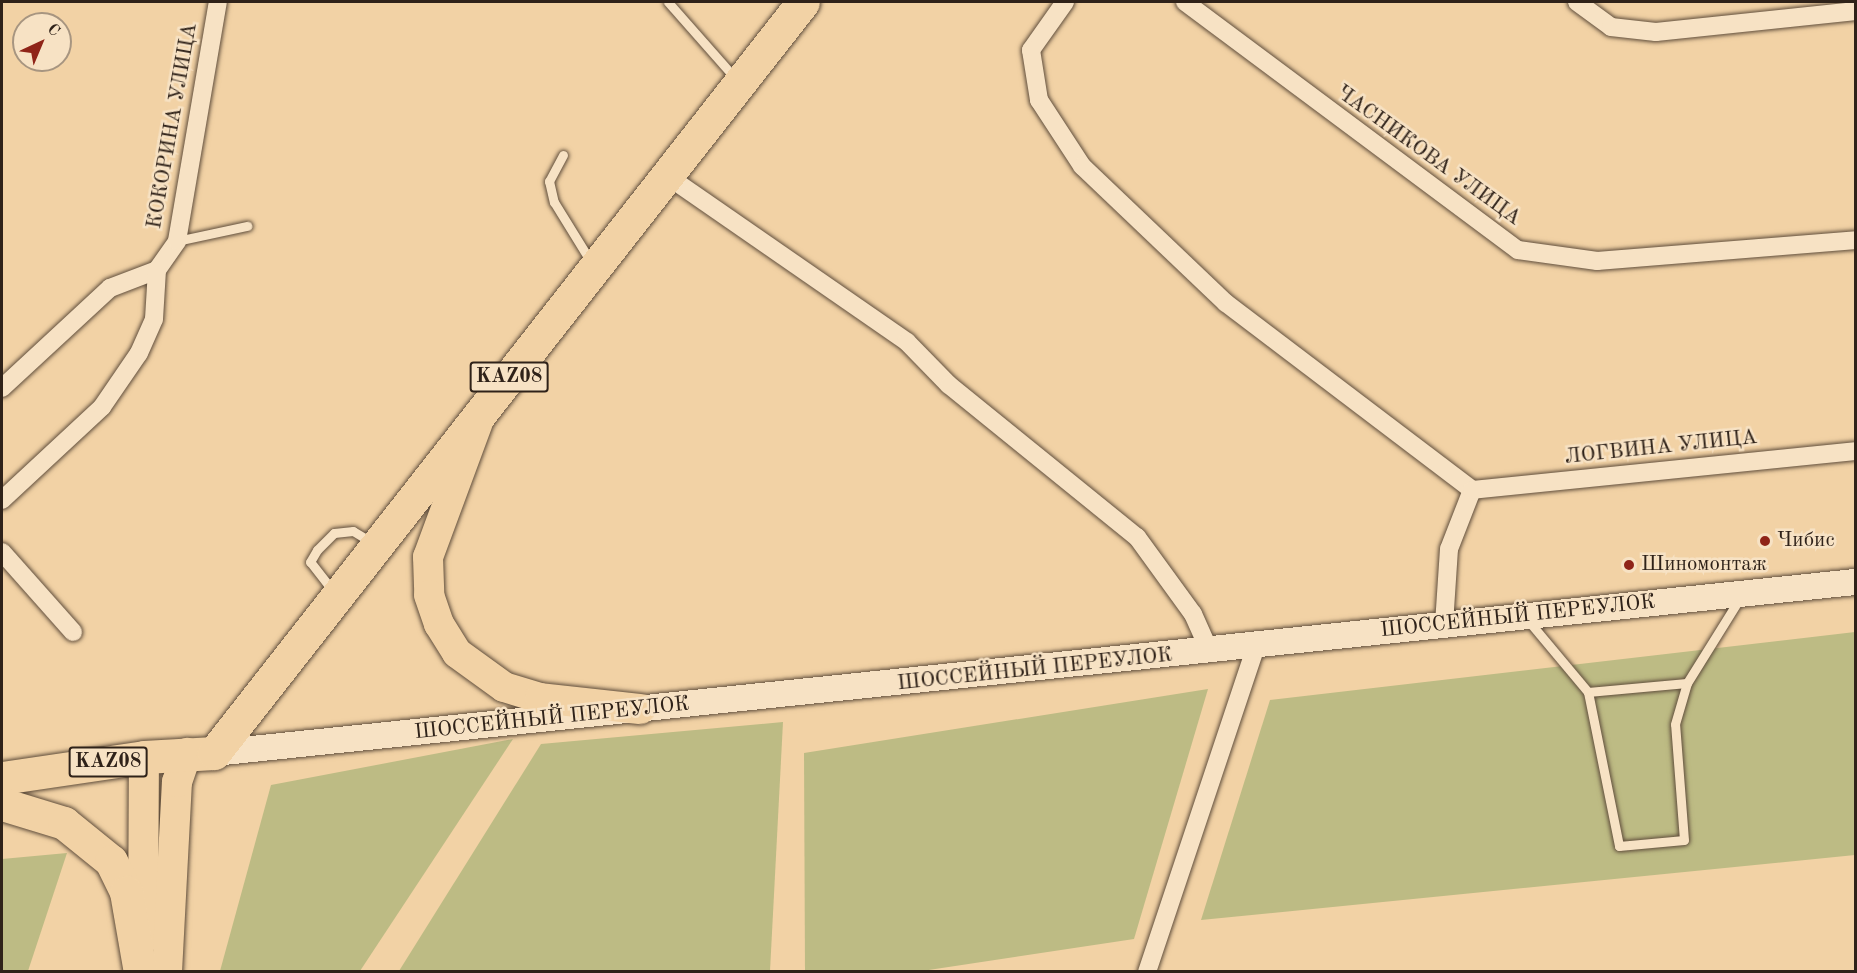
<!DOCTYPE html>
<html>
<head>
<meta charset="utf-8">
<style>
	body { margin:0 }
	#map { position:relative; width:1857px; height:973px; overflow:hidden; background:#f2d2a5; font-family:"Old Standard TT",serif }
	div>[style] { position:absolute }
	.green>* { inset:0; background:#bdbb84 }
	.roads { filter:drop-shadow(0 0 2px #604e3c) drop-shadow(0 0 2px #604e3c) }
	.lane>* { height:9px; margin:-4.5px; padding:0 4.5px; transform-origin:4.5px; border-radius:4.5px; background:#f7e2c4 }
	.street>* { height:18px; margin:-9px; padding:0 9px; transform-origin:9px; border-radius:9px; background:#f7e2c4 }
	.secondary>* { height:26px; margin:-13px; padding:0 13px; transform-origin:13px; border-radius:13px; background:#f7e2c4 }
	.primary>* { height:30px; margin:-15px; padding:0 15px; transform-origin:15px; border-radius:15px; background:#f2d2a5 }
	.highway>* { height:33px; margin:-16.5px; padding:0 16.5px; transform-origin:16.5px; border-radius:16.5px; background:#f2d2a5 }
	.dots>* { width:16px; height:16px; translate:-50% -50%; box-sizing:border-box; border:3px solid #f7e2c4; border-radius:50% }
	span { translate:-50% -50%; white-space:nowrap; text-align:center; line-height:1.15; -webkit-text-stroke:5px #f7e2c4; paint-order:stroke }
	.shield-label span { padding:2px 4px; background:#f7e2c4; border:2px solid; border-radius:4px; -webkit-text-stroke-width:0 }
	.shield-label { font-size:20px; color:#2f2219; font-weight:700 }
	.street-label { font-size:21px; color:#2f2219 }
	.poi-label { font-size:21px; color:#2f2219 }
	.left { translate:0 -50%; text-align:left }
	.frame { position:absolute; inset:0; border:3px solid #2f2219; pointer-events:none }
	.north { position:absolute; left:12px; top:12px; width:60px; height:60px; box-sizing:border-box; background:#f7e2c4; border:2px solid #a79580; border-radius:50%; rotate:44deg; font-size:16px; font-weight:700; line-height:24px; text-align:center; color:#2f2219 }
	.north::after { content:''; display:block; margin:auto; width:21px; height:27px; background:#8f2418; clip-path:polygon(50% 0,100% 100%,50% 72%,0 100%) }
</style>
</head>
<body>
<div id="map">
	<div class="green">
		<i style="clip-path:polygon(1855px 632px,1855px 855px,1201px 920px,1270px 700px)"></i>
		<i style="clip-path:polygon(1208px 689px,1134px 939px,922px 971px,805px 971px,804px 753px)"></i>
		<i style="clip-path:polygon(783px 722px,770px 971px,399px 971px,541px 744px)"></i>
		<i style="clip-path:polygon(513px 739px,360px 971px,220px 971px,271px 785px)"></i>
		<i style="clip-path:polygon(67px 853px,28px 971px,2px 971px,2px 859px)"></i>
	</div>
	<div class="roads">
		<div class="lane">
			<i style="left:668px;top:2px;width:101px;rotate:48.6deg"></i>
			<i style="left:563px;top:155px;width:30px;rotate:118deg"></i>
			<i style="left:549px;top:181px;width:22px;rotate:77deg"></i>
			<i style="left:554px;top:202px;width:70px;rotate:58.3deg"></i>
			<i style="left:177px;top:241px;width:72px;rotate:-12.1deg"></i>
			<i style="left:333px;top:591px;width:37px;rotate:-128deg"></i>
			<i style="left:310px;top:562px;width:14px;rotate:-60deg"></i>
			<i style="left:317px;top:550px;width:24px;rotate:-45deg"></i>
			<i style="left:334px;top:533px;width:19px;rotate:-6deg"></i>
			<i style="left:353px;top:531px;width:23px;rotate:31deg"></i>
			<i style="left:1527px;top:619px;width:95px;rotate:50.1deg"></i>
			<i style="left:1588px;top:692px;width:157px;rotate:78.6deg"></i>
			<i style="left:1619px;top:846px;width:65px;rotate:-5.3deg"></i>
			<i style="left:1684px;top:840px;width:116px;rotate:-94.4deg"></i>
			<i style="left:1675px;top:724px;width:43px;rotate:-73.7deg"></i>
			<i style="left:1687px;top:683px;width:100px;rotate:-58.1deg"></i>
			<i style="left:1588px;top:692px;width:99px;rotate:-5.2deg"></i>
		</div>
		<div class="street">
			<i style="left:1065px;top:2px;width:59px;rotate:125.3deg"></i>
			<i style="left:1031px;top:50px;width:51px;rotate:80.9deg"></i>
			<i style="left:1039px;top:100px;width:79px;rotate:56.9deg"></i>
			<i style="left:1082px;top:166px;width:199px;rotate:43.6deg"></i>
			<i style="left:1226px;top:303px;width:309px;rotate:37.2deg"></i>
			<i style="left:1472px;top:490px;width:63px;rotate:111.3deg"></i>
			<i style="left:1449px;top:549px;width:75px;rotate:93.8deg"></i>
			<i style="left:1185px;top:2px;width:415px;rotate:36.7deg"></i>
			<i style="left:1518px;top:250px;width:80px;rotate:7.9deg"></i>
			<i style="left:1597px;top:261px;width:260px;rotate:-4.6deg"></i>
			<i style="left:1577px;top:2px;width:42px;rotate:36.3deg"></i>
			<i style="left:1611px;top:27px;width:45px;rotate:6.3deg"></i>
			<i style="left:1656px;top:32px;width:201px;rotate:-6deg"></i>
			<i style="left:666px;top:175px;width:293px;rotate:34.7deg"></i>
			<i style="left:907px;top:342px;width:60px;rotate:45.7deg"></i>
			<i style="left:949px;top:385px;width:242px;rotate:39deg"></i>
			<i style="left:1137px;top:537px;width:95px;rotate:54deg"></i>
			<i style="left:1193px;top:614px;width:42px;rotate:65.9deg"></i>
			<i style="left:2px;top:388px;width:147px;rotate:-42.8deg"></i>
			<i style="left:110px;top:288px;width:50px;rotate:-21deg"></i>
			<i style="left:157px;top:270px;width:35px;rotate:-55deg"></i>
			<i style="left:177px;top:241px;width:242px;rotate:-80.3deg"></i>
			<i style="left:1472px;top:490px;width:386px;rotate:-5.8deg"></i>
			<i style="left:2px;top:500px;width:137px;rotate:-42.9deg"></i>
			<i style="left:102px;top:407px;width:65px;rotate:-55.6deg"></i>
			<i style="left:139px;top:353px;width:37px;rotate:-66deg"></i>
			<i style="left:154px;top:319px;width:49px;rotate:-86.5deg"></i>
			<i style="left:2px;top:552px;width:107px;rotate:48.4deg"></i>
			<i style="left:1147px;top:972px;width:343px;rotate:-71.5deg"></i>
		</div>
		<div class="secondary">
			<i style="left:214px;top:753px;width:1651px;rotate:-5.95deg"></i>
		</div>
		<div class="primary">
			<i style="left:478px;top:422px;width:144px;rotate:110.3deg"></i>
			<i style="left:428px;top:557px;width:38px;rotate:88deg"></i>
			<i style="left:429px;top:595px;width:31px;rotate:71deg"></i>
			<i style="left:439px;top:624px;width:34px;rotate:58deg"></i>
			<i style="left:457px;top:653px;width:58px;rotate:35.9deg"></i>
			<i style="left:504px;top:687px;width:38px;rotate:17deg"></i>
			<i style="left:540px;top:698px;width:101px;rotate:6.3deg"></i>
			<i style="left:143px;top:939px;width:182px;rotate:-89.7deg"></i>
			<i style="left:167px;top:972px;width:190px;rotate:-87deg"></i>
			<i style="left:177px;top:782px;width:31px;rotate:-71deg"></i>
		</div>
		<div class="highway">
			<i style="left:2px;top:778px;width:144px;rotate:-8.4deg"></i>
			<i style="left:144px;top:757px;width:70px;rotate:-3.3deg"></i>
			<i style="left:214px;top:753px;width:954px;rotate:-51.89deg"></i>
			<i style="left:2px;top:804px;width:65px;rotate:17deg"></i>
			<i style="left:64px;top:823px;width:60px;rotate:39deg"></i>
			<i style="left:111px;top:861px;width:34px;rotate:64deg"></i>
			<i style="left:126px;top:892px;width:81px;rotate:80.1deg"></i>
		</div>
	</div>
	<div class="dots">
		<i style="left:1765px;top:541px;background:#8f2418"></i>
		<i style="left:1629px;top:565px;background:#8f2418"></i>
	</div>
	<div class="shield-label">
		<span style="left:509px;top:377px">KAZ08</span>
		<span style="left:108px;top:762px">KAZ08</span>
	</div>
	<div class="street-label">
		<span style="left:173px;top:126px;rotate:-80deg">КОКОРИНА УЛИЦА</span>
		<span style="left:1428px;top:156px;rotate:36deg">ЧАСНИКОВА УЛИЦА</span>
		<span style="left:1661px;top:448px;rotate:-6deg">ЛОГВИНА УЛИЦА</span>
		<span style="left:1518px;top:617px;rotate:-6deg">ШОССЕЙНЫЙ ПЕРЕУЛОК</span>
		<span style="left:1035px;top:670px;rotate:-6deg">ШОССЕЙНЫЙ ПЕРЕУЛОК</span>
		<span style="left:552px;top:719px;rotate:-6deg">ШОССЕЙНЫЙ ПЕРЕУЛОК</span>
	</div>
	<div class="poi-label">
		<span class="left" style="left:1777px;top:541px">Чибис</span>
		<span class="left" style="left:1641px;top:565px">Шиномонтаж</span>
	</div>
	<div class="frame"></div>
	<div class="north">С</div>
</div>
</body>
</html>
